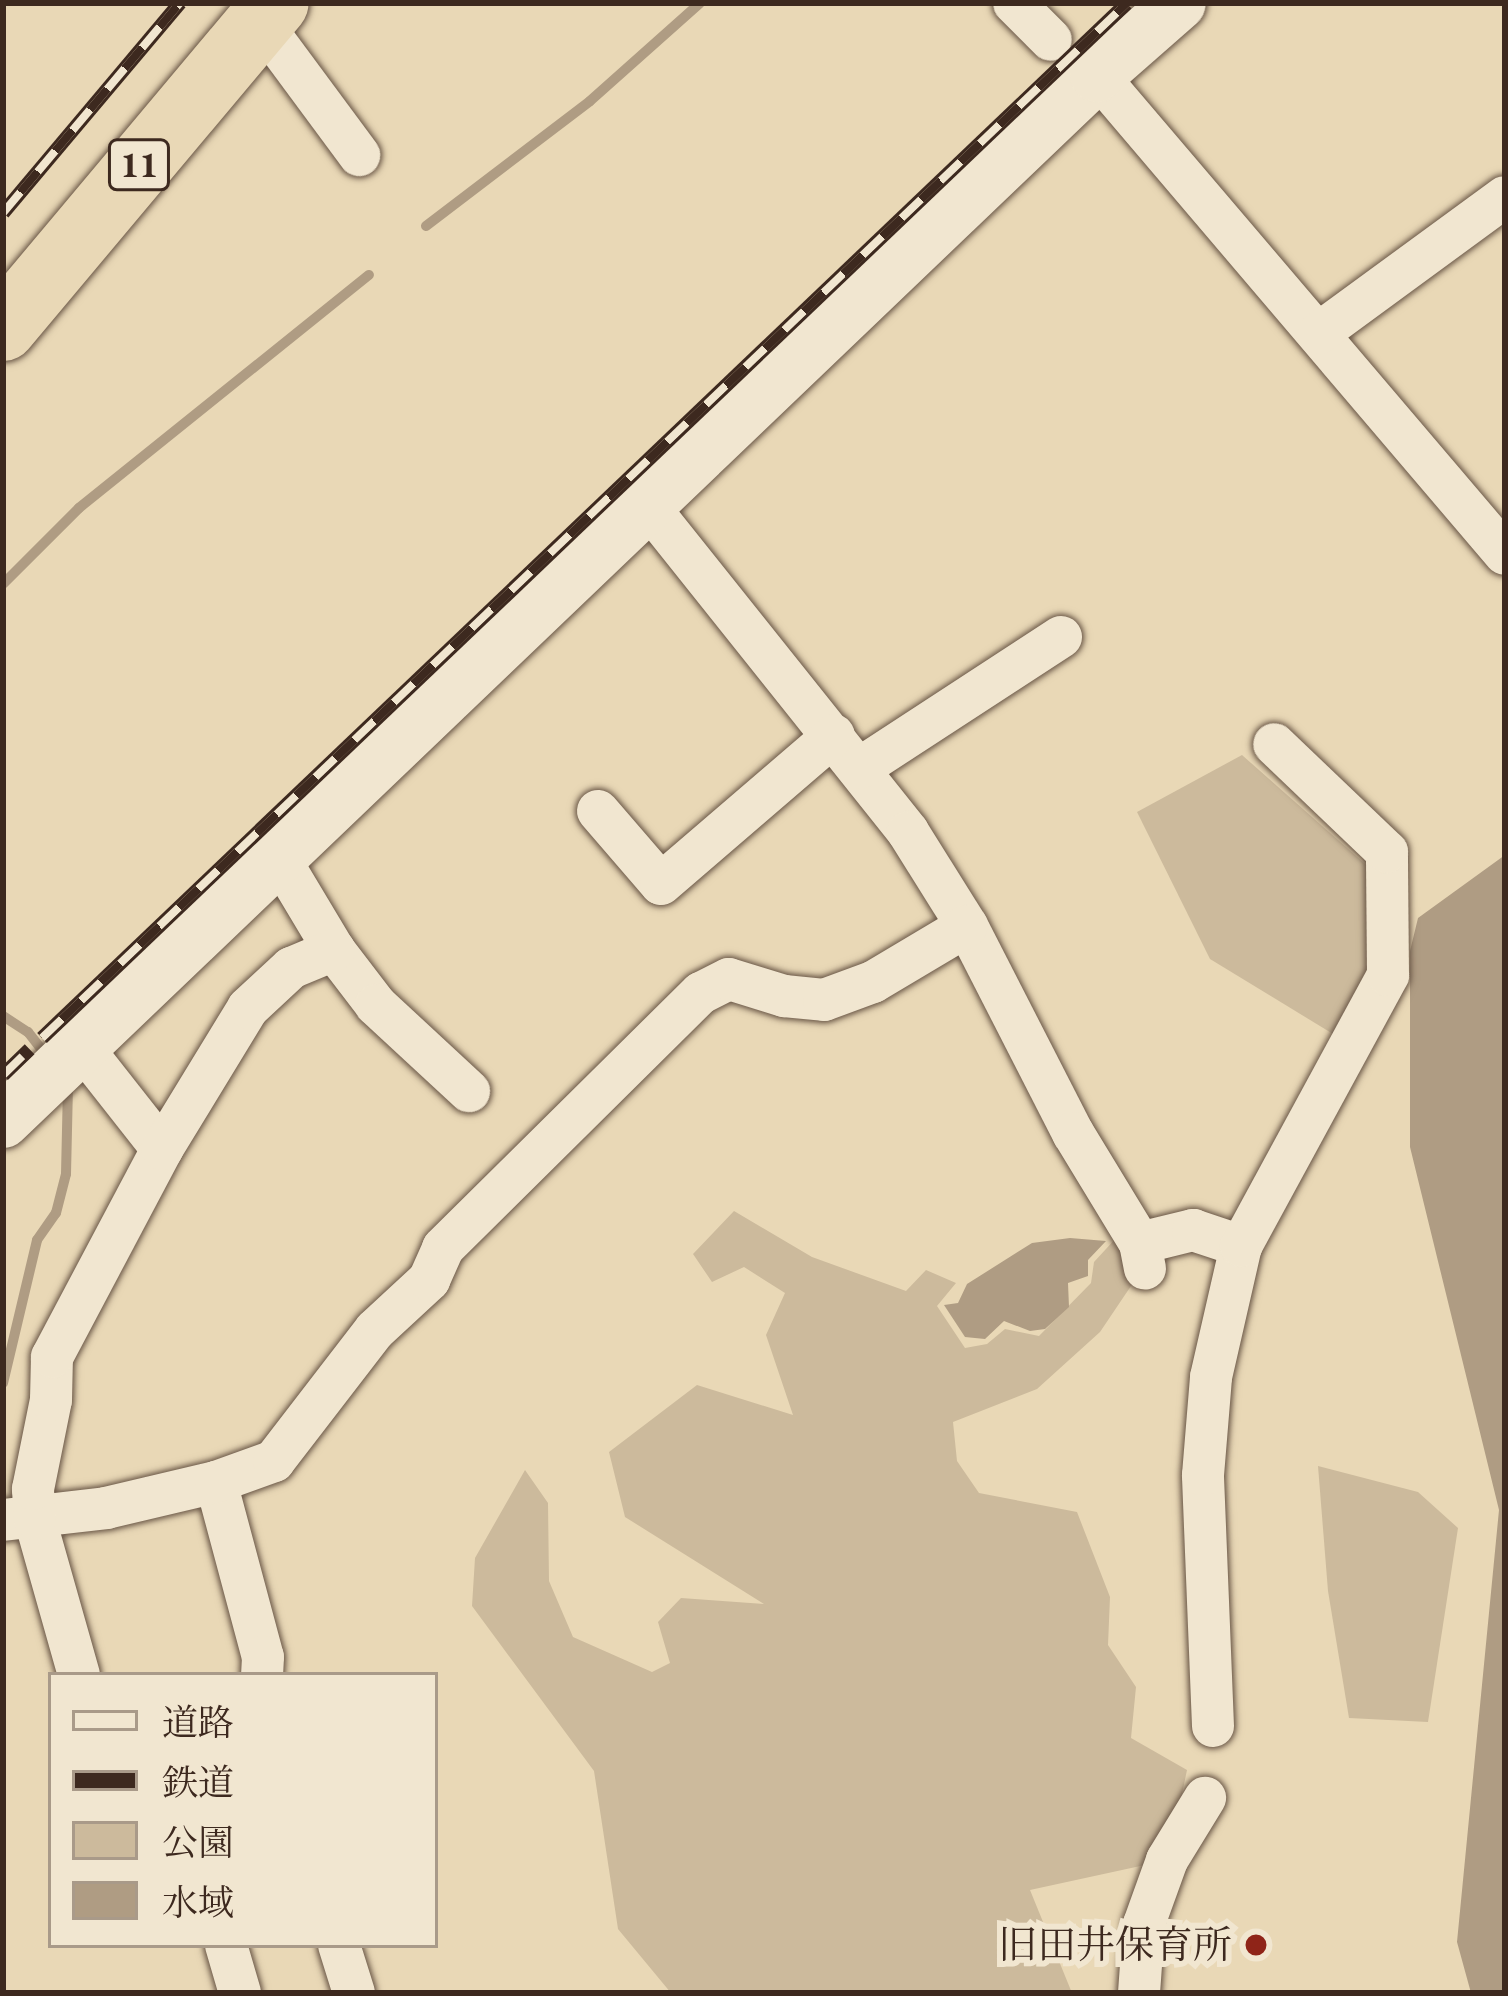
<!DOCTYPE html>
<html>
<head>
<meta charset="utf-8">
<style>
	body { margin:0 }
	#map { position:relative; width:1508px; height:1996px; overflow:hidden; background:#e9d8b6; font-family:"EB Garamond","Noto Serif JP",serif }
	div>[style] { position:absolute }
	.green>* { inset:0; background:#ccba9c }
	.water>* { inset:0; background:#af9c83 }
	.stream>* { height:10px; margin:-5px; padding:0 5px; transform-origin:5px; border-radius:5px; background:#af9c83 }
	.roads { filter:drop-shadow(0 0 3px #685545) drop-shadow(0 0 3px #685545) }
	.minor>* { height:42px; margin:-21px; padding:0 21px; transform-origin:21px; border-radius:21px; background:#f1e6d0 }
	.tertiary>* { height:54px; margin:-27px; padding:0 27px; transform-origin:27px; border-radius:27px; background:#f1e6d0 }
	.trunk>* { height:66px; margin:-33px; padding:0 33px; transform-origin:33px; border-radius:33px; background:#e9d8b6 }
	.rail>* { height:14px; margin-top:-7px; transform-origin:0; background:repeating-linear-gradient(90deg,#f1e6d0 0 27px,#3d291f 0 54px); box-sizing:border-box; border-block:3px solid #3d291f }
	.dots>* { width:33px; height:33px; translate:-50% -50%; box-sizing:border-box; border:6px solid #f1e6d0; border-radius:50% }
	span { translate:-50% -50%; white-space:nowrap; text-align:center; line-height:1.15; -webkit-text-stroke:12px #f1e6d0; paint-order:stroke }
	.shield-label span { padding:3px 9px; background:#f1e6d0; border:3px solid; border-radius:9px; -webkit-text-stroke-width:0 }
	.shield-label { font-size:36px; color:#3d291f; font-weight:700 }
	.poi-label { font-size:39px; color:#3d291f }
	.right { translate:-100% -50%; text-align:right }
	.frame { position:absolute; inset:0; border:6px solid #3d291f; pointer-events:none }
	.legend { position:absolute; left:48px; top:1672px; width:390px; height:276px; box-sizing:border-box; background:#f1e6d0; border:3px solid #a99a89; margin:0; padding:15px 21px; list-style:none; font-size:36px; color:#3d291f }
	.legend li { display:flex; align-items:center; gap:24px; height:60px }
	.legend b { width:60px; border:3px solid #a99a89 }
</style>
</head>
<body>
<div id="map">
	<div class="green">
		<i style="clip-path:polygon(1242px 755px,1373px 871px,1376px 963px,1338px 1037px,1210px 959px,1137px 812px)"></i>
		<i style="clip-path:polygon(734px 1211px,812px 1257px,906px 1291px,926px 1270px,956px 1283px,937px 1306px,965px 1348px,987px 1344px,1005px 1329px,1039px 1336px,1091px 1283px,1094px 1262px,1117px 1237px,1133px 1283px,1100px 1332px,1037px 1389px,953px 1422px,957px 1461px,979px 1493px,1077px 1512px,1110px 1597px,1108px 1645px,1136px 1687px,1131px 1738px,1187px 1770px,1179px 1808px,1145px 1865px,1030px 1890px,1072px 1993px,671px 1993px,618px 1929px,594px 1771px,472px 1606px,475px 1558px,525px 1470px,548px 1503px,549px 1581px,573px 1637px,652px 1672px,670px 1663px,658px 1622px,681px 1598px,764px 1604px,625px 1517px,609px 1452px,697px 1385px,793px 1415px,766px 1335px,785px 1293px,744px 1267px,712px 1282px,693px 1254px)"></i>
		<i style="clip-path:polygon(1318px 1466px,1418px 1492px,1458px 1528px,1428px 1722px,1349px 1718px,1328px 1591px)"></i>
	</div>
	<div class="water">
		<i style="clip-path:polygon(1505px 855px,1505px 1993px,1471px 1993px,1457px 1942px,1499px 1510px,1410px 1147px,1410px 951px,1418px 918px)"></i>
		<i style="clip-path:polygon(1070px 1238px,1106px 1241px,1088px 1260px,1088px 1276px,1068px 1283px,1069px 1307px,1045px 1329px,1030px 1331px,1004px 1321px,985px 1339px,965px 1337px,944px 1305px,958px 1303px,967px 1284px,1032px 1243px)"></i>
	</div>
	<div class="stream">
		<i style="left:426px;top:226px;width:206px;rotate:-37.3deg"></i>
		<i style="left:590px;top:101px;width:147px;rotate:-41.7deg"></i>
		<i style="left:3px;top:584px;width:107px;rotate:-45deg"></i>
		<i style="left:79px;top:508px;width:372px;rotate:-38.8deg"></i>
		<i style="left:3px;top:1016px;width:30px;rotate:33deg"></i>
		<i style="left:28px;top:1032px;width:28px;rotate:52deg"></i>
		<i style="left:3px;top:1383px;width:147px;rotate:-76.6deg"></i>
		<i style="left:37px;top:1240px;width:33px;rotate:-55deg"></i>
		<i style="left:56px;top:1213px;width:40px;rotate:-75.6deg"></i>
		<i style="left:66px;top:1174px;width:85px;rotate:-88.7deg"></i>
	</div>
	<div class="roads">
		<div class="minor">
			<i style="left:1014px;top:3px;width:52px;rotate:45deg"></i>
			<i style="left:260px;top:21px;width:167px;rotate:53.5deg"></i>
			<i style="left:1097px;top:75px;width:629px;rotate:49.58deg"></i>
			<i style="left:1319px;top:333px;width:230px;rotate:-36.2deg"></i>
			<i style="left:648px;top:506px;width:417px;rotate:51.4deg"></i>
			<i style="left:908px;top:832px;width:111px;rotate:57.9deg"></i>
			<i style="left:967px;top:926px;width:233px;rotate:62.9deg"></i>
			<i style="left:1073px;top:1133px;width:129px;rotate:58.7deg"></i>
			<i style="left:1140px;top:1243px;width:26px;rotate:79deg"></i>
			<i style="left:860px;top:768px;width:240px;rotate:-33.1deg"></i>
			<i style="left:598px;top:811px;width:96px;rotate:49.2deg"></i>
			<i style="left:661px;top:884px;width:228px;rotate:-40.7deg"></i>
			<i style="left:279px;top:858px;width:107px;rotate:59.1deg"></i>
			<i style="left:334px;top:950px;width:69px;rotate:52.6deg"></i>
			<i style="left:376px;top:1005px;width:127px;rotate:42.8deg"></i>
			<i style="left:81px;top:1046px;width:131px;rotate:51.8deg"></i>
			<i style="left:1140px;top:1243px;width:55px;rotate:-13.8deg"></i>
			<i style="left:1193px;top:1230px;width:51px;rotate:18.4deg"></i>
			<i style="left:216px;top:1482px;width:181px;rotate:75deg"></i>
			<i style="left:263px;top:1657px;width:18px;rotate:93deg"></i>
			<i style="left:3px;top:1520px;width:104px;rotate:-6.6deg"></i>
			<i style="left:106px;top:1508px;width:113px;rotate:-13.3deg"></i>
			<i style="left:216px;top:1482px;width:62px;rotate:-19.9deg"></i>
			<i style="left:274px;top:1461px;width:165px;rotate:-52.4deg"></i>
			<i style="left:375px;top:1330px;width:74px;rotate:-42.8deg"></i>
			<i style="left:429px;top:1280px;width:35px;rotate:-66deg"></i>
			<i style="left:443px;top:1248px;width:363px;rotate:-44.7deg"></i>
			<i style="left:701px;top:993px;width:31px;rotate:-27deg"></i>
			<i style="left:729px;top:979px;width:58px;rotate:17.2deg"></i>
			<i style="left:784px;top:996px;width:40px;rotate:5.7deg"></i>
			<i style="left:824px;top:1000px;width:52px;rotate:-20.2deg"></i>
			<i style="left:873px;top:982px;width:109px;rotate:-30.8deg"></i>
			<i style="left:79px;top:1675px;width:162px;rotate:-105.8deg"></i>
			<i style="left:35px;top:1519px;width:30px;rotate:-94deg"></i>
			<i style="left:33px;top:1489px;width:91px;rotate:-78.6deg"></i>
			<i style="left:51px;top:1400px;width:43px;rotate:-88.7deg"></i>
			<i style="left:52px;top:1357px;width:235px;rotate:-62.1deg"></i>
			<i style="left:162px;top:1149px;width:165px;rotate:-58.6deg"></i>
			<i style="left:248px;top:1008px;width:59px;rotate:-42.9deg"></i>
			<i style="left:291px;top:968px;width:47px;rotate:-22.7deg"></i>
			<i style="left:1213px;top:1726px;width:251px;rotate:-92.3deg"></i>
			<i style="left:1203px;top:1475px;width:98px;rotate:-85.3deg"></i>
			<i style="left:1211px;top:1377px;width:134px;rotate:-77.1deg"></i>
			<i style="left:1241px;top:1246px;width:308px;rotate:-61.5deg"></i>
			<i style="left:1388px;top:975px;width:123px;rotate:-90.5deg"></i>
			<i style="left:1387px;top:852px;width:156px;rotate:-136.3deg"></i>
			<i style="left:226px;top:1945px;width:50px;rotate:73.7deg"></i>
			<i style="left:339px;top:1945px;width:50px;rotate:72.6deg"></i>
			<i style="left:1139px;top:1993px;width:69px;rotate:-85.9deg"></i>
			<i style="left:1144px;top:1924px;width:68px;rotate:-70.2deg"></i>
			<i style="left:1167px;top:1860px;width:73px;rotate:-58.5deg"></i>
		</div>
		<div class="tertiary">
			<i style="left:3px;top:1121px;width:1514px;rotate:-43.72deg"></i>
			<i style="left:1097px;top:75px;width:109px;rotate:-41.3deg"></i>
		</div>
		<div class="trunk">
			<i style="left:3px;top:328px;width:424px;rotate:-50deg"></i>
		</div>
	</div>
	<div class="rail">
		<i style="left:3px;top:213px;width:275px;rotate:-49.9deg"></i>
		<i style="left:42px;top:1038px;width:1499px;rotate:-43.65deg"></i>
		<i style="left:3px;top:1075px;width:37px;rotate:-44deg"></i>
	</div>
	<div class="dots">
		<i style="left:1256px;top:1945px;background:#8f2418"></i>
	</div>
	<div class="shield-label">
		<span style="left:139px;top:165px">11</span>
	</div>
	<div class="poi-label">
		<span class="right" style="left:1232px;top:1945px">旧田井保育所</span>
	</div>
	<div class="frame"></div>
	<ul class="legend">
	<li><b style="height:15px;background:#f1e6d0"></b>道路</li>
	<li><b style="height:15px;background:#3d291f"></b>鉄道</li>
	<li><b style="height:33px;background:#ccba9c"></b>公園</li>
	<li><b style="height:33px;background:#af9c83"></b>水域</li>
	</ul>
</div>
</body>
</html>
